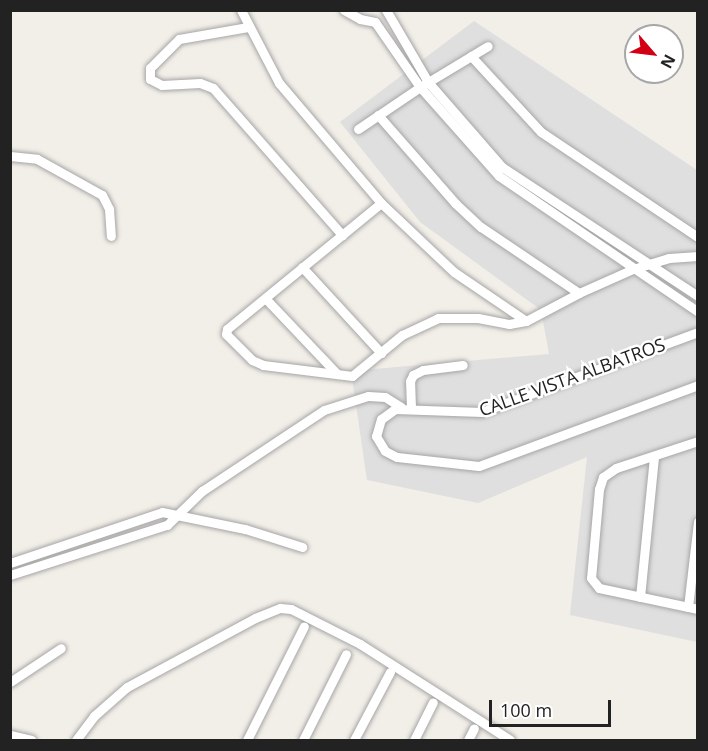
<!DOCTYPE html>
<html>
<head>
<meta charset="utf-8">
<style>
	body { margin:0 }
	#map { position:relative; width:708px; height:751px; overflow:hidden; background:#f2eee8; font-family:"Open Sans",sans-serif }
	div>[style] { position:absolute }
	.residential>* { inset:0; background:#e0dfdf }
	.roads { filter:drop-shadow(0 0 2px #a6a6a6) drop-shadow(0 0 2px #a6a6a6) }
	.minor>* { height:9px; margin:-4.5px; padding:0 4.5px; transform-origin:4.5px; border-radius:4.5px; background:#fff }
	span { translate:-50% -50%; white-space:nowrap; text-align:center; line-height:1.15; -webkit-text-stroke:5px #fff; paint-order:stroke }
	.street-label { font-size:18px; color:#222 }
	.frame { position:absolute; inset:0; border:12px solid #222; pointer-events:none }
	.north { position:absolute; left:624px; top:24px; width:60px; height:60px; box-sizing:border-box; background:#fff; border:2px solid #a7a7a7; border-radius:50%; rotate:118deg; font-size:16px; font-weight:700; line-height:24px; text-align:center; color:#222 }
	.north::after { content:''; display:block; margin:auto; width:21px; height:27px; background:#d30015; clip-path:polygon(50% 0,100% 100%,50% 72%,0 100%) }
	.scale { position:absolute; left:489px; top:700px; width:122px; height:27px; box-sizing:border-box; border:3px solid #222; border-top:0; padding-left:8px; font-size:18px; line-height:21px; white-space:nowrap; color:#222; -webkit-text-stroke:4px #fff; paint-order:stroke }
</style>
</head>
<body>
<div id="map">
	<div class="residential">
		<i style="clip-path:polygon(474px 21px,697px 170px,697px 642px,570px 615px,587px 457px,478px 503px,367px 480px,351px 371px,549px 354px,541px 310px,420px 222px,340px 122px)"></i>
	</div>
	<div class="roads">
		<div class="minor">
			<i style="left:241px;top:10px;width:82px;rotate:62.5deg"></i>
			<i style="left:279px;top:83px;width:157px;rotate:49.6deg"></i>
			<i style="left:381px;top:203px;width:100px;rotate:43.4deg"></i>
			<i style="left:454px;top:272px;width:87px;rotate:34.2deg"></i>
			<i style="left:526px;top:321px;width:60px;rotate:-27.8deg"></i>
			<i style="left:579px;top:293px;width:59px;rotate:-24deg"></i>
			<i style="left:633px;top:269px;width:38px;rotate:-17deg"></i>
			<i style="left:669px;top:258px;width:29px;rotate:-4deg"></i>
			<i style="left:344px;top:10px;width:18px;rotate:29deg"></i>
			<i style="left:360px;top:19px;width:15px;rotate:11deg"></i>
			<i style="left:375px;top:22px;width:79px;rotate:55.3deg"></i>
			<i style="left:420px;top:87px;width:119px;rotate:48.4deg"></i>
			<i style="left:499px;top:176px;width:241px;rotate:34.3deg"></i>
			<i style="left:386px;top:10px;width:83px;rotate:59.7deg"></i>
			<i style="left:428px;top:82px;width:113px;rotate:49deg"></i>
			<i style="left:502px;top:167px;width:235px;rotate:33.4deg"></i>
			<i style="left:248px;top:27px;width:70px;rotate:170.1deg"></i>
			<i style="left:179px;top:39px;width:41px;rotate:135deg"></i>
			<i style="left:150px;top:68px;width:11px;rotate:90deg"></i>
			<i style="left:150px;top:79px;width:13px;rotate:27deg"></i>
			<i style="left:162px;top:85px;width:38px;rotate:-3deg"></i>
			<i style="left:200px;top:83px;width:14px;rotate:21deg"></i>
			<i style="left:213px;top:88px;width:196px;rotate:48.7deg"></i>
			<i style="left:471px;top:56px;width:103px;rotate:47.4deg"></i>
			<i style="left:541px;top:132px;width:189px;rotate:33.8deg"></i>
			<i style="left:378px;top:115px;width:118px;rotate:48.8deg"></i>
			<i style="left:456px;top:204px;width:34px;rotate:43deg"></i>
			<i style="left:481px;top:227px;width:118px;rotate:34deg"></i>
			<i style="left:358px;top:129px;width:75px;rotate:-34.1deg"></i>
			<i style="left:420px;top:87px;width:79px;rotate:-31.1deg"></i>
			<i style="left:10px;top:156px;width:27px;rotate:6deg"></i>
			<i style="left:37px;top:159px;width:74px;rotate:29deg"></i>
			<i style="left:102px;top:195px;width:16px;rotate:63deg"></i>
			<i style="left:109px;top:209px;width:27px;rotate:86deg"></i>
			<i style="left:381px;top:203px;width:199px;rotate:140.7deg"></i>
			<i style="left:227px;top:329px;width:5px;rotate:101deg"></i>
			<i style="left:226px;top:334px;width:37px;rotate:45deg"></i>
			<i style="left:252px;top:360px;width:12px;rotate:24deg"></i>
			<i style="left:263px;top:365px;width:90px;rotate:7deg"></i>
			<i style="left:352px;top:376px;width:65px;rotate:-39.4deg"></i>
			<i style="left:402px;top:335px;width:40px;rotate:-25deg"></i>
			<i style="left:438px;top:318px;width:40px"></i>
			<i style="left:478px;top:318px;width:32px;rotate:11deg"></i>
			<i style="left:509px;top:324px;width:17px;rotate:-10deg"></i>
			<i style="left:302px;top:267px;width:117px;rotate:47.4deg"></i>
			<i style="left:265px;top:298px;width:105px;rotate:46.5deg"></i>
			<i style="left:698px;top:332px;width:230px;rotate:159.7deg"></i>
			<i style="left:482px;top:412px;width:87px;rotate:-178deg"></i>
			<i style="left:395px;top:409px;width:17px;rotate:144deg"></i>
			<i style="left:381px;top:419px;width:18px;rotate:106deg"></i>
			<i style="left:376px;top:436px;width:17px;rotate:59deg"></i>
			<i style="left:385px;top:451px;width:13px;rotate:27deg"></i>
			<i style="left:397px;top:457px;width:82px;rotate:6.3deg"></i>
			<i style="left:479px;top:466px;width:233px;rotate:-20.3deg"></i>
			<i style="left:411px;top:408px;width:27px;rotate:-92deg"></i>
			<i style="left:410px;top:381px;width:7px;rotate:-63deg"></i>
			<i style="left:413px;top:375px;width:11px;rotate:-27deg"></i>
			<i style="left:423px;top:370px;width:40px;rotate:-7.1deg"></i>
			<i style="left:698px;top:441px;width:86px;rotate:161.8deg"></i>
			<i style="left:616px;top:468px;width:16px;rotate:145deg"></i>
			<i style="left:603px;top:477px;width:13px;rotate:108deg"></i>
			<i style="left:599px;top:489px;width:89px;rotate:95.1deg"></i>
			<i style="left:591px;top:578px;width:13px;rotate:51deg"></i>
			<i style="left:599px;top:588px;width:101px;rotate:12deg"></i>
			<i style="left:10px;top:563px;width:160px;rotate:-18.5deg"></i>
			<i style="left:162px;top:512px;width:85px;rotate:11.6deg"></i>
			<i style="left:245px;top:529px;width:60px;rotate:17.5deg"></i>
			<i style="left:10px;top:575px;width:165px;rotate:-17.7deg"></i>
			<i style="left:167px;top:525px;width:49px;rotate:-44.2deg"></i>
			<i style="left:202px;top:491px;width:146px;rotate:-33.6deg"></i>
			<i style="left:324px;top:410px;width:46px;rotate:-17.7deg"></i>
			<i style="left:368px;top:396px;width:17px;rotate:3deg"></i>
			<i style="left:385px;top:397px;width:19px;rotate:32deg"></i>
			<i style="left:640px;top:597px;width:142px;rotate:-84.3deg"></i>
			<i style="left:688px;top:607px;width:86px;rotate:-83.3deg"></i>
			<i style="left:10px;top:682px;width:61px;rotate:-33.7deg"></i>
			<i style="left:10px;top:735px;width:22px;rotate:13deg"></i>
			<i style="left:76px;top:740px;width:30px;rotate:-53deg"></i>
			<i style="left:94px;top:716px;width:44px;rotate:-41.3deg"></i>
			<i style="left:127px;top:687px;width:145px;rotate:-28.3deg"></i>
			<i style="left:255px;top:618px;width:27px;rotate:-22deg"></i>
			<i style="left:280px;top:608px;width:11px;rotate:5deg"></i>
			<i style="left:291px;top:609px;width:77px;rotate:26.9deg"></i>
			<i style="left:360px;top:644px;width:178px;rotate:32.6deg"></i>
			<i style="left:247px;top:740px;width:127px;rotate:-63.4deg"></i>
			<i style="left:303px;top:740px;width:96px;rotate:-63.4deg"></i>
			<i style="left:354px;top:740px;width:77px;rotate:-62.1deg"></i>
			<i style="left:414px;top:740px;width:42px;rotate:-63.4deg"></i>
			<i style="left:468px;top:740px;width:13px;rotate:-63deg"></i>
		</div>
	</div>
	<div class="street-label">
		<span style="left:572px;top:377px;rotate:-20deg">CALLE VISTA ALBATROS</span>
	</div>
	<div class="frame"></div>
	<div class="north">N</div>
	<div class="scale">100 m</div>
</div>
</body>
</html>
